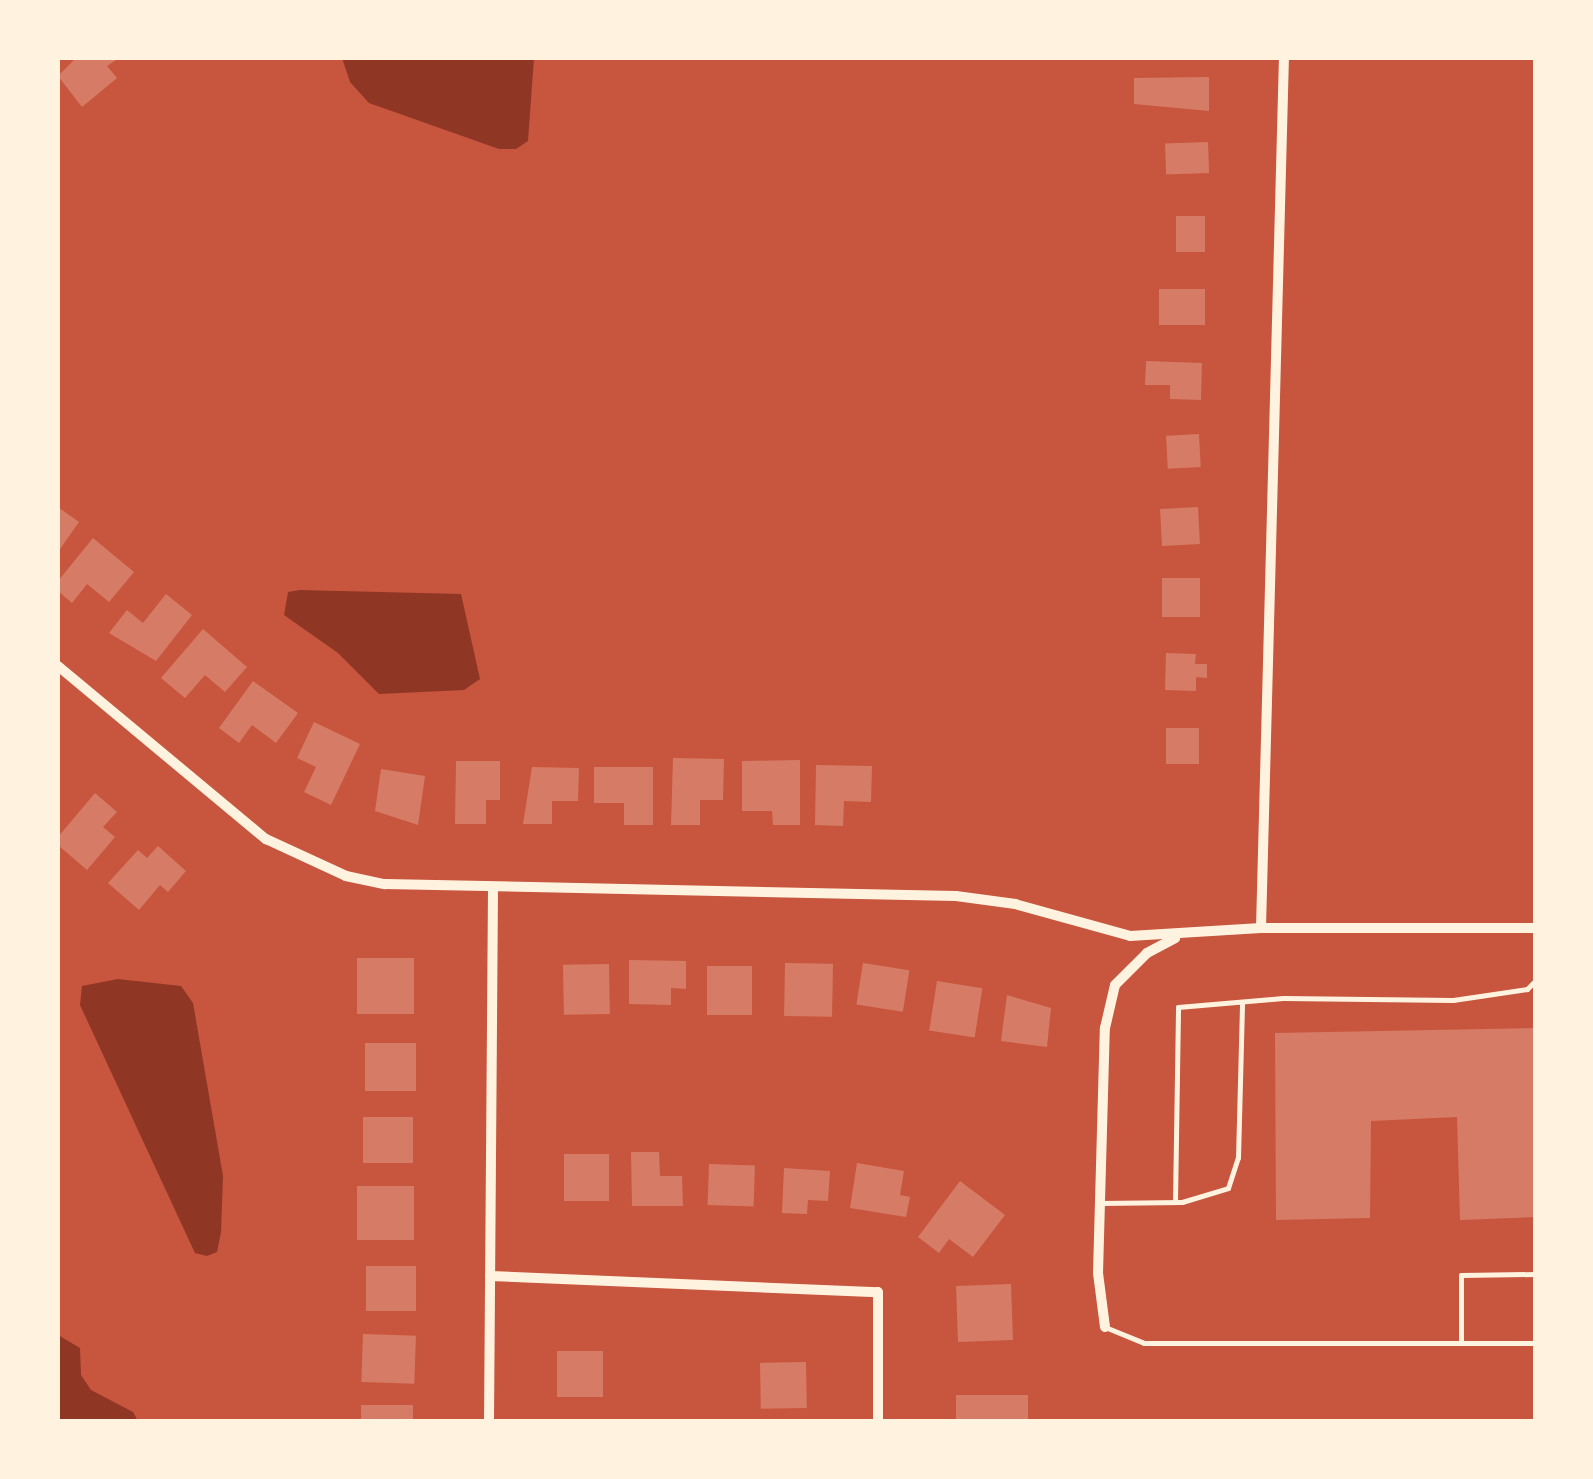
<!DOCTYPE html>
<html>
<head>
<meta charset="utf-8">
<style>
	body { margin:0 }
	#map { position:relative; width:1593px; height:1479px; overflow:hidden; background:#c8553d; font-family:"Nunito Sans",sans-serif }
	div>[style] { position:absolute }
	.water>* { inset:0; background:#8f3625 }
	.building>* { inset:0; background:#d67c66; transform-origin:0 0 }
	.service>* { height:5px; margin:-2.5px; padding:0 2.5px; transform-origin:2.5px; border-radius:2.5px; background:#fff3e0 }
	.minor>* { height:10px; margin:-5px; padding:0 5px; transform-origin:5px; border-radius:5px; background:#fff3e0 }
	span { translate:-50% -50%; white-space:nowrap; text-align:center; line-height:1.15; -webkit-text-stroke:8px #fff3e0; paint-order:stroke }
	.frame { position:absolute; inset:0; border:60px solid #fff3e0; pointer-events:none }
</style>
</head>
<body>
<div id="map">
	<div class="water">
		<i style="clip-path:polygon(342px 58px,534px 58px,528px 141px,516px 149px,499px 149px,369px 103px,350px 82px)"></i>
		<i style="clip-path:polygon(300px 590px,461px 594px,480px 679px,464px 690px,379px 694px,338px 653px,284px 615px,288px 592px)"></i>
		<i style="clip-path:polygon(118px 979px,181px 986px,193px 1003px,223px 1176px,221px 1232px,217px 1252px,207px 1256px,195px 1253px,80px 1005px,82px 986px)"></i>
		<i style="clip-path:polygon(58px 1335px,80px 1348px,81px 1375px,91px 1390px,133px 1412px,138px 1421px,58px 1421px)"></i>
	</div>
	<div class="building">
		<i style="clip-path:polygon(76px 58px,119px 58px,107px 66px,117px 78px,82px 107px,58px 76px)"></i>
		<i style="clip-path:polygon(1209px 77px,1209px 111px,1134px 104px,1134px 78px)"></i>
		<i style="left:1208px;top:142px;width:31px;height:43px;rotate:88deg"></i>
		<i style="left:1205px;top:216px;width:36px;height:29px;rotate:90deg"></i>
		<i style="left:1205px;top:289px;width:36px;height:46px;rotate:90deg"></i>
		<i style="clip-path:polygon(1146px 361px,1202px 363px,1201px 400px,1170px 399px,1170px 385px,1145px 385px)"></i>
		<i style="left:1199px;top:434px;width:33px;height:33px;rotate:87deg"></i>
		<i style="clip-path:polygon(58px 507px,79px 522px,58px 552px)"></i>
		<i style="left:1198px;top:507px;width:37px;height:38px;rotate:87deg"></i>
		<i style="clip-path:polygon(93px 538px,134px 572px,109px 602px,87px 584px,72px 603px,58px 591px,58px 581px)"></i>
		<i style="left:1162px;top:578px;width:38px;height:39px"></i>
		<i style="clip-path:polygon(166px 594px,192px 615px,156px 661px,109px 633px,127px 610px,143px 623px)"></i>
		<i style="clip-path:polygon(203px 629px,247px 667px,225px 692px,205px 675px,185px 698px,161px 678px)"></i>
		<i style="clip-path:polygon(1166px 653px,1196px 654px,1195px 664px,1207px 664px,1207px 678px,1196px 677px,1196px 691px,1165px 690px)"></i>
		<i style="clip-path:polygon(253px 681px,298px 713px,276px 743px,252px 725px,239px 743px,219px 728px)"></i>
		<i style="clip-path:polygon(314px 722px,360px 744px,331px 805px,304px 792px,316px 767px,297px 758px)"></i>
		<i style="left:1166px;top:728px;width:33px;height:36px"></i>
		<i style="clip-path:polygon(673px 758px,724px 759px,723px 800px,700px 800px,700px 825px,671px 825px)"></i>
		<i style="clip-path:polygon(800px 760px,800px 825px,773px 825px,772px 811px,742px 811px,742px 761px)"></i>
		<i style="clip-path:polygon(456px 761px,500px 761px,500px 800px,486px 800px,486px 824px,455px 824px)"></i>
		<i style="clip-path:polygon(816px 765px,872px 766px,871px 802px,844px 801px,843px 826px,815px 825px)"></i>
		<i style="clip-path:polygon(532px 767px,579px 768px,578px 801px,552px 801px,552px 824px,523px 824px)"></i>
		<i style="clip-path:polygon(594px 767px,653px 767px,653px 825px,624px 825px,624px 803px,594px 803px)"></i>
		<i style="clip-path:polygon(381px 769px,425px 776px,418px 825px,375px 811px)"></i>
		<i style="clip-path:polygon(95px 793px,117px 812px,103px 827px,115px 837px,87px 870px,58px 845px,58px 837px)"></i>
		<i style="clip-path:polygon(158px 846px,186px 871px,168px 892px,160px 885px,139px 910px,108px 883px,138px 850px,147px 858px)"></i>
		<i style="left:414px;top:958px;width:56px;height:57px;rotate:90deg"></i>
		<i style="clip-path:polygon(629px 960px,686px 961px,686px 989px,671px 988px,671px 1005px,629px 1004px)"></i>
		<i style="left:785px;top:963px;width:48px;height:53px;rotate:1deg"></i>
		<i style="left:863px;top:963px;width:47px;height:42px;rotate:9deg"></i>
		<i style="left:609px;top:964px;width:50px;height:46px;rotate:89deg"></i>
		<i style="left:707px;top:966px;width:45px;height:49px"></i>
		<i style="left:937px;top:981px;width:46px;height:50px;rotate:9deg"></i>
		<i style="clip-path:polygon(1007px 995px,1051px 1008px,1047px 1047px,1001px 1041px)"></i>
		<i style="clip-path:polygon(1536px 1028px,1536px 1217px,1460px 1220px,1457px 1117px,1371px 1121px,1370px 1218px,1276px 1220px,1275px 1033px)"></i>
		<i style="left:365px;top:1043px;width:51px;height:48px"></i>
		<i style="left:363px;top:1117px;width:50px;height:46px"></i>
		<i style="clip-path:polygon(631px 1152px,659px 1152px,660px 1176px,682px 1176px,683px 1206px,632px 1206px)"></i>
		<i style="left:564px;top:1154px;width:45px;height:47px"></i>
		<i style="clip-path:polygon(857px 1163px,904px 1171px,900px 1195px,910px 1197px,906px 1217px,850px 1208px)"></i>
		<i style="left:709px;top:1164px;width:46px;height:41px;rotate:2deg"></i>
		<i style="clip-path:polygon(784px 1168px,830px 1171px,828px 1201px,808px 1200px,807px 1214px,782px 1213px)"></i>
		<i style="clip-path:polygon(960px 1181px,1005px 1215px,973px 1257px,949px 1239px,939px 1253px,918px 1237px)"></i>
		<i style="left:357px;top:1186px;width:57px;height:54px"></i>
		<i style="left:366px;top:1266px;width:50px;height:45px"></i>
		<i style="left:1011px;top:1284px;width:56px;height:55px;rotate:88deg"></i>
		<i style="left:363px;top:1334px;width:53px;height:48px;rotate:2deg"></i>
		<i style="left:557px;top:1351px;width:46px;height:46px"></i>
		<i style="left:806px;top:1362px;width:46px;height:46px;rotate:89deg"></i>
		<i style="left:956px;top:1395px;width:72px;height:27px"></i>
		<i style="left:361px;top:1405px;width:52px;height:17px"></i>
	</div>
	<div class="service">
		<i style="left:1175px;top:1202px;width:195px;rotate:-89.1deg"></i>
		<i style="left:1178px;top:1007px;width:105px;rotate:-4.9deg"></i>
		<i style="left:1283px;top:998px;width:170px;rotate:0.7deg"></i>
		<i style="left:1453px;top:1000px;width:75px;rotate:-8.5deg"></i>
		<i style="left:1527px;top:989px;width:13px;rotate:-45deg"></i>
		<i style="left:1100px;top:1203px;width:82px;rotate:-0.7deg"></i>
		<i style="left:1182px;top:1202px;width:48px;rotate:-16.9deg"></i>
		<i style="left:1228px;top:1188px;width:32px;rotate:-72deg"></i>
		<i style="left:1238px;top:1158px;width:154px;rotate:-88.5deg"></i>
		<i style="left:1105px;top:1327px;width:42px;rotate:22.3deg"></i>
		<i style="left:1144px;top:1343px;width:392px"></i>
		<i style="left:1461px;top:1343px;width:68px;rotate:-90deg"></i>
		<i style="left:1461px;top:1275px;width:75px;rotate:-0.8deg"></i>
	</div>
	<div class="minor">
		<i style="left:58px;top:666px;width:271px;rotate:39.8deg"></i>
		<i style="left:266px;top:839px;width:88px;rotate:24.8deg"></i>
		<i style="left:346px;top:876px;width:40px;rotate:12deg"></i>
		<i style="left:385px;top:884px;width:571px;rotate:1.2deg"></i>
		<i style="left:956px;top:896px;width:60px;rotate:7.7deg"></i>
		<i style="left:1015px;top:904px;width:119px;rotate:15.5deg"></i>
		<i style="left:1130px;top:936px;width:131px;rotate:-3.5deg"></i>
		<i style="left:1261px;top:928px;width:275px"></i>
		<i style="left:1261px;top:928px;width:870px;rotate:-88.49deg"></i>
		<i style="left:490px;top:1276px;width:388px;rotate:2.4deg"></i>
		<i style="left:878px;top:1292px;width:130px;rotate:90deg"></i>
		<i style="left:1105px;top:1327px;width:54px;rotate:-97.4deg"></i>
		<i style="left:1098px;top:1273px;width:245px;rotate:-88.4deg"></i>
		<i style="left:1105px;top:1028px;width:44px;rotate:-76.9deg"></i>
		<i style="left:1115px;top:985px;width:45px;rotate:-45deg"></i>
		<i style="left:1147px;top:953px;width:32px;rotate:-28deg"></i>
		<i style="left:489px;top:1422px;width:535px;rotate:-89.57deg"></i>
	</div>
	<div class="frame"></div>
</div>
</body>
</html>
